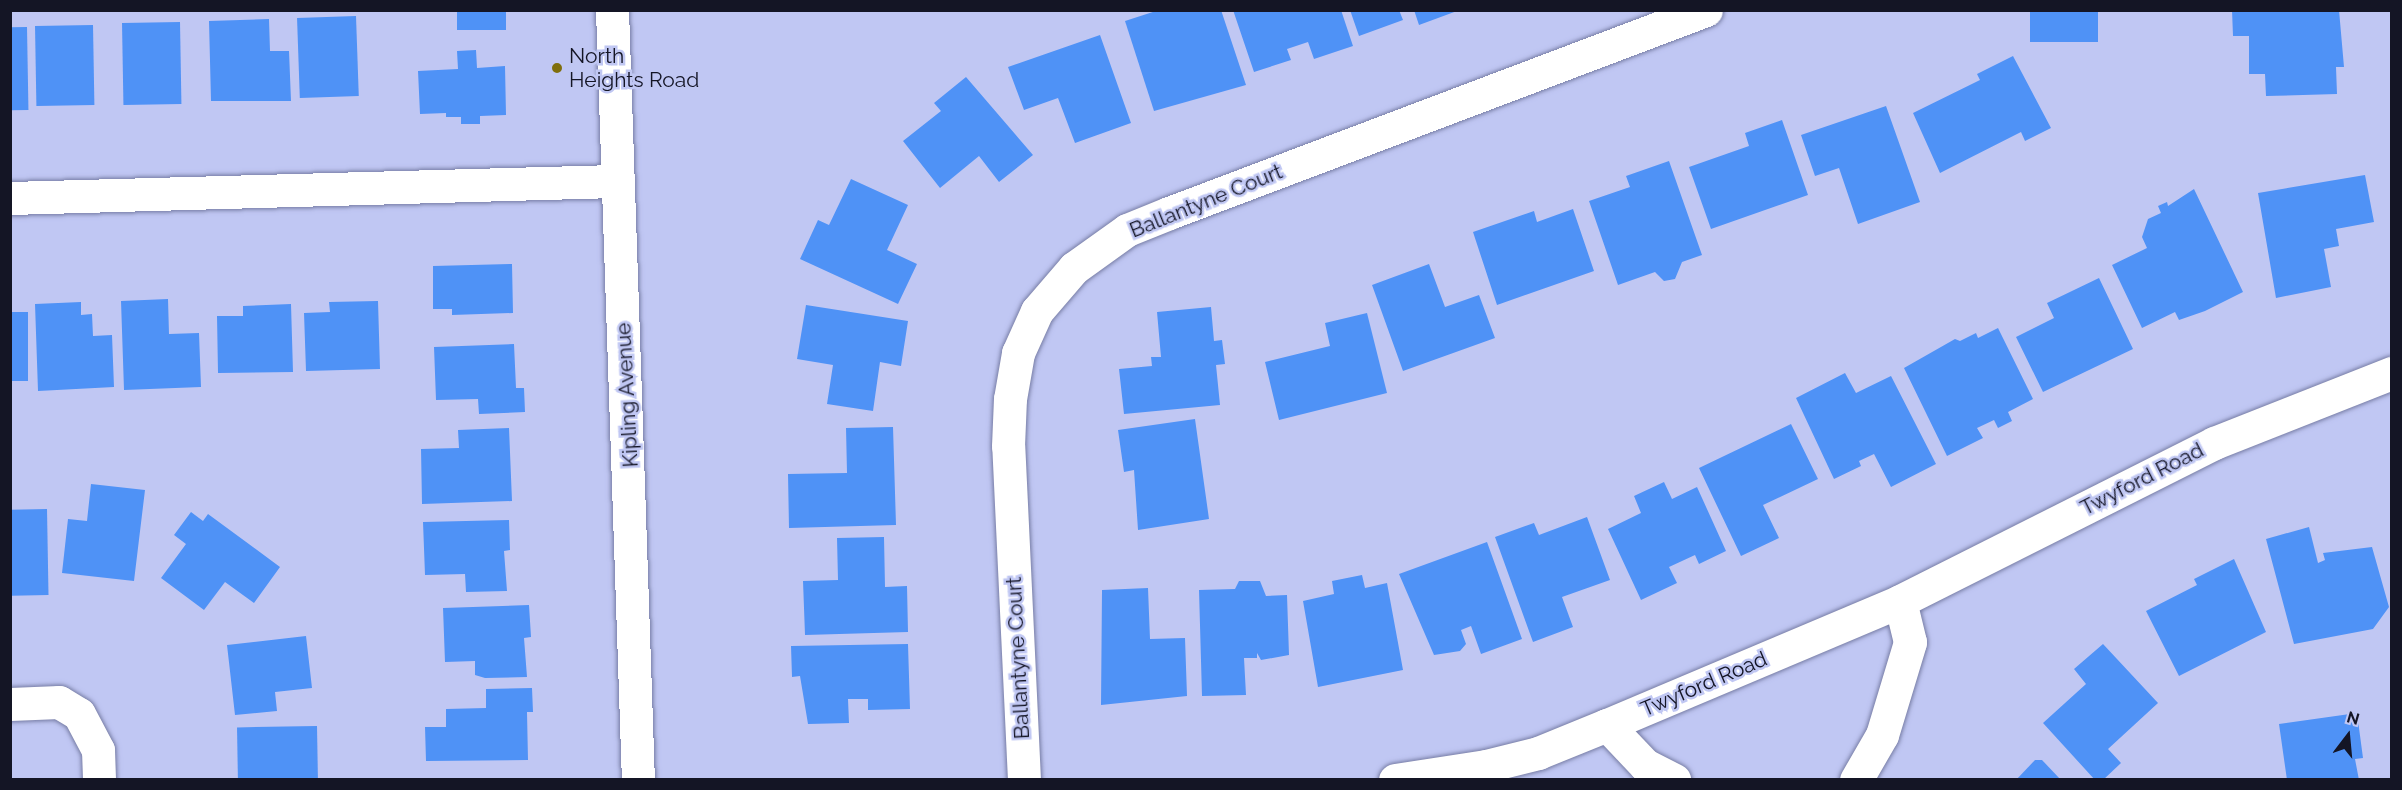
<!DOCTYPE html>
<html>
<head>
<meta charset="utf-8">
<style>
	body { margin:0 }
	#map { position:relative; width:2402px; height:790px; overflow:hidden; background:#c0c7f3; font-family:Raleway,sans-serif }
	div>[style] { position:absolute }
	.building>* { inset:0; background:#4f92f6; transform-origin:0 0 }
	.roads { filter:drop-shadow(0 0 2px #777da5) drop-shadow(0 0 2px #777da5) }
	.minor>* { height:33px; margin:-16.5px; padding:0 16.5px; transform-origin:16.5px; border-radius:16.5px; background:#fff }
	.secondary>* { height:33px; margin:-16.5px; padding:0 16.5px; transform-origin:16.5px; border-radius:16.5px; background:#fff }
	.dots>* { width:16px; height:16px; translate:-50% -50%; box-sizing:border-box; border:3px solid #c0c7f3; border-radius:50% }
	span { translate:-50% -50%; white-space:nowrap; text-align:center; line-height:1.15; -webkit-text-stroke:5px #c0c7f3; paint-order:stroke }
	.poi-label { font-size:21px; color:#141525 }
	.left { translate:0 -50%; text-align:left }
	.street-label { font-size:21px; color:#141525 }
	.frame { position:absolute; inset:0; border:12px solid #141525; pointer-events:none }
	.north { position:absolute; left:2318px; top:706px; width:60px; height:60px; -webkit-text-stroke:4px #c0c7f3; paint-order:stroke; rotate:16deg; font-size:16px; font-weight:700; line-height:24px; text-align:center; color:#141525 }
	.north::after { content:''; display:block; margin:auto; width:21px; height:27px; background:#141525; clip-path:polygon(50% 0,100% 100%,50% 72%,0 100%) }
</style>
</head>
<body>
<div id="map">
	<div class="building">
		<i style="left:457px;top:10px;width:49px;height:20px"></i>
		<i style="clip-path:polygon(1159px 10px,1221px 10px,1246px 85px,1154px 111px,1125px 21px)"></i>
		<i style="clip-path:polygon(1233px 10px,1341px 10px,1353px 46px,1314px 59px,1308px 42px,1287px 49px,1291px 60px,1254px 72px)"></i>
		<i style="clip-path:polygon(1350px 10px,1399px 10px,1403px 20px,1359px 36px)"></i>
		<i style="clip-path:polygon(1414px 10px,1457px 10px,1457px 11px,1419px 25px)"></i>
		<i style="left:2030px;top:10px;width:68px;height:32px"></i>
		<i style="clip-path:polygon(2232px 10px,2339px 10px,2344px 67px,2336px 67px,2337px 94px,2266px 96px,2265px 74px,2249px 74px,2249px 36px,2233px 36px)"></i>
		<i style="left:356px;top:16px;width:80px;height:59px;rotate:88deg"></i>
		<i style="clip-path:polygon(269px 19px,270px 51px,289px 51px,291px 101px,211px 101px,209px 21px)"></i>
		<i style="left:180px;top:22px;width:82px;height:58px;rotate:89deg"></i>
		<i style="left:93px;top:25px;width:80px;height:58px;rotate:89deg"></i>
		<i style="left:27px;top:27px;width:83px;height:17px;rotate:89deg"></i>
		<i style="clip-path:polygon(1100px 35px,1131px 123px,1075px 143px,1058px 98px,1024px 110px,1008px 67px)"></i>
		<i style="clip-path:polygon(476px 50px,477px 68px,505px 66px,506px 115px,480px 116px,480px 124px,461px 124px,461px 117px,446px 117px,446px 113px,420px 114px,418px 71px,458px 69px,457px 51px)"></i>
		<i style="clip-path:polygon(2013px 56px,2051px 128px,2025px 141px,2021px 132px,1940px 173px,1913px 113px,1980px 80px,1977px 74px)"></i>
		<i style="clip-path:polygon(966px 77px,1033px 155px,999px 182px,979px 156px,940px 188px,903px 141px,941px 111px,934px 103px)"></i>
		<i style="clip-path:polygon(1886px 106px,1920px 202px,1858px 224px,1839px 168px,1815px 176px,1801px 135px)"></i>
		<i style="clip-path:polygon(1782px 120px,1808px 195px,1711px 229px,1689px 167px,1749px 146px,1745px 133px)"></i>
		<i style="clip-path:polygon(1669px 161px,1702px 255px,1682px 262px,1675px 279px,1664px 281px,1655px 272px,1618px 285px,1589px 201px,1630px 187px,1626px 176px)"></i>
		<i style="clip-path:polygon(2365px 175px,2374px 222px,2336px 229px,2339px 246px,2324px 249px,2331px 287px,2276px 298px,2258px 193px)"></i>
		<i style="clip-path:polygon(851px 179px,908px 205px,887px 250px,917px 264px,898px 304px,800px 259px,818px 220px,829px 225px)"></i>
		<i style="clip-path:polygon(2194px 189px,2243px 292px,2205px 311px,2179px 320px,2175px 312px,2142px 328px,2112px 265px,2147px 248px,2142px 237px,2148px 219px,2161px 213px,2158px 206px,2167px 202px,2168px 206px)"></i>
		<i style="clip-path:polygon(1573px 209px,1594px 271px,1497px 305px,1473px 232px,1534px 211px,1537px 222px)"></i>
		<i style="clip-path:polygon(512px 264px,513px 313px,452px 315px,452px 309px,433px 309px,433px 266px)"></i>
		<i style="clip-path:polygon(1429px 264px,1445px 307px,1479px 295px,1495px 338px,1403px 371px,1372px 285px)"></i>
		<i style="clip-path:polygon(2099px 278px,2133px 349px,2043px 392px,2016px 337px,2054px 318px,2047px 303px)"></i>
		<i style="clip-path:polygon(168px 299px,169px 334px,199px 333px,201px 387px,124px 390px,121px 301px)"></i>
		<i style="clip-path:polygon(378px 301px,380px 369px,306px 371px,304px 313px,330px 312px,329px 302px)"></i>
		<i style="clip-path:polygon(81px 302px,81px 315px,92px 314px,93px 336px,112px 335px,114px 387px,38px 391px,35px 304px)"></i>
		<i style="clip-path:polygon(291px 304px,293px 372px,218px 373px,217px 316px,243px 316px,243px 306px)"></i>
		<i style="clip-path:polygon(806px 305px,908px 321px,901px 366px,880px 362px,873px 411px,827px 404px,833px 365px,797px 359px)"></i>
		<i style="clip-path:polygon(1211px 307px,1214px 341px,1222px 340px,1225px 364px,1216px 365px,1220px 405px,1124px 414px,1119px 369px,1152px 366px,1151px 357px,1161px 357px,1157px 312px)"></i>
		<i style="left:10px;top:312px;width:18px;height:69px"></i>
		<i style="clip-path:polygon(1367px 313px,1387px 393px,1279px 420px,1265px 362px,1330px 346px,1325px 323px)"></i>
		<i style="clip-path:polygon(1998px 328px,2033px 399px,2008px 412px,2012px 421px,1998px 428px,1994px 420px,1977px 428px,1983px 438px,1947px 456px,1904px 368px,1955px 339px,1960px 341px,1976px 333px,1978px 338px)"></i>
		<i style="clip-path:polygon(514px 344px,516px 388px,524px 388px,525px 412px,479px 414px,478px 399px,436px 400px,434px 347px)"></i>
		<i style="clip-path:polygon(1845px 373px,1856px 393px,1891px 376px,1936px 464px,1891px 487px,1874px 454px,1859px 461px,1861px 466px,1834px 479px,1796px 398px)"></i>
		<i style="clip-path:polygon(1195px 419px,1209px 519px,1138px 530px,1134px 470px,1124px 472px,1118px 430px)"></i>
		<i style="clip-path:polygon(1791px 424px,1818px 479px,1763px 505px,1779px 538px,1741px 556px,1699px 468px)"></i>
		<i style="clip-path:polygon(893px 427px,896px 525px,789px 528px,788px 474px,847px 473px,846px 428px)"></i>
		<i style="clip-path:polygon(509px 428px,512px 501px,422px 504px,421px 449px,459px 448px,458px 430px)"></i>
		<i style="clip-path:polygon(1664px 482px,1672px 499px,1697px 487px,1726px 551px,1699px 564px,1695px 555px,1669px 567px,1677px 583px,1641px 600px,1608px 529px,1641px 513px,1634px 496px)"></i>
		<i style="clip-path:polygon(91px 484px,145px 490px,134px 581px,62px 573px,68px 519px,87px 521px)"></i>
		<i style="left:47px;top:509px;width:86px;height:37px;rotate:89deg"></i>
		<i style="clip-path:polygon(191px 512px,203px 521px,208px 514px,280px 567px,254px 603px,225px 582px,204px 610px,161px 578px,186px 544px,174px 535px)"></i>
		<i style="clip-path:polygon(1587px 517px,1610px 580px,1562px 597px,1573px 627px,1533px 642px,1495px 537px,1534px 523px,1539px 535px)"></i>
		<i style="clip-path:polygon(509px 520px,510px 550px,504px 551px,507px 591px,466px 592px,465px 574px,425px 575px,423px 522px)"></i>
		<i style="clip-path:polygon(2309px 527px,2318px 563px,2325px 560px,2323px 553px,2372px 547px,2389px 607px,2373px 629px,2294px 644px,2266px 539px)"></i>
		<i style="clip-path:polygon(884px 537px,885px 587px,907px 586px,908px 632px,805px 635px,803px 581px,838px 580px,837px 538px)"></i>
		<i style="clip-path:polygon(1487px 542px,1522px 639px,1481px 654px,1471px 626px,1461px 630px,1466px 644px,1460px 651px,1434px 655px,1399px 574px)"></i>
		<i style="clip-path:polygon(2234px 559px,2266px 632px,2179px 676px,2146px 611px,2197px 585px,2194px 579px)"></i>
		<i style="clip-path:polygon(1362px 575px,1365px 588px,1387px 583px,1403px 670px,1318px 687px,1303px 601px,1334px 594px,1332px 581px)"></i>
		<i style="clip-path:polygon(1239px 581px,1260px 581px,1266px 596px,1287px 595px,1289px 655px,1261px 660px,1257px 653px,1257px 658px,1244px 658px,1246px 695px,1202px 696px,1199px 590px,1235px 589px)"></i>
		<i style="clip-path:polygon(1148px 588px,1150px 639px,1185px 638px,1187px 696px,1101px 705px,1102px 590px)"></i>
		<i style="clip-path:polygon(529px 605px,531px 637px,524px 638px,527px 677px,485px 678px,475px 675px,475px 661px,445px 662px,443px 608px)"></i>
		<i style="clip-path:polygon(306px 636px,312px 688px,275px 692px,277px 711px,235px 715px,227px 645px)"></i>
		<i style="clip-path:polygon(908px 644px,910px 709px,868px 710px,868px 699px,848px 699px,849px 723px,808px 724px,800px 676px,792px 677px,791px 646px)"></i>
		<i style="clip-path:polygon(2103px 644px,2158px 703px,2108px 749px,2121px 763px,2103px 780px,2095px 780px,2043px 723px,2086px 684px,2074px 669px)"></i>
		<i style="clip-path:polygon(532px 688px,533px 712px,527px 712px,528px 760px,426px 761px,425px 727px,446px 727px,446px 709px,486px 708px,486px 689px)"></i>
		<i style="clip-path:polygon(2357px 713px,2363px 758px,2355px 759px,2359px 780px,2287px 780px,2279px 724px)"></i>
		<i style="left:317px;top:726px;width:54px;height:80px;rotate:89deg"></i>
		<i style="clip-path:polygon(2035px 760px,2042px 760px,2061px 780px,2016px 780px)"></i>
	</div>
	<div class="roads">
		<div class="minor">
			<i style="left:10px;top:198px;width:606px;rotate:-1.61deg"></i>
			<i style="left:10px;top:704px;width:49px;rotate:-2.3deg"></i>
			<i style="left:59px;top:702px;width:23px;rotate:31deg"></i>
			<i style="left:79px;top:714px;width:41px;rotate:62.2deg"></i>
			<i style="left:98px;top:750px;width:30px;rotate:88deg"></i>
			<i style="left:1607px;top:725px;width:55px;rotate:46.5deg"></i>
			<i style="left:1645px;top:765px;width:33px;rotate:27deg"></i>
			<i style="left:1024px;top:780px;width:334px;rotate:-92.7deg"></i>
			<i style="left:1008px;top:446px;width:47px;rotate:-87.6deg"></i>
			<i style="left:1010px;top:399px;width:47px;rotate:-80.1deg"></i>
			<i style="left:1018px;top:353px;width:46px;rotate:-65.7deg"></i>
			<i style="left:1037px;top:311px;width:57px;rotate:-49.3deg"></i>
			<i style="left:1074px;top:268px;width:65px;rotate:-35.6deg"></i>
			<i style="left:1127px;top:230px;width:45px;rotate:-22deg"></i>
			<i style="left:1169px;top:213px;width:574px;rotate:-20.71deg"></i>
			<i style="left:1395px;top:780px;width:92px;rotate:-8.7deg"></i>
			<i style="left:1486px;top:766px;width:54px;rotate:-14deg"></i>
			<i style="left:1538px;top:753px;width:74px;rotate:-22.1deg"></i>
			<i style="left:1607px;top:725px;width:318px;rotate:-22.9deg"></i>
			<i style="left:1900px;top:601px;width:352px;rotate:-26.7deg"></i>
			<i style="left:2214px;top:443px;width:191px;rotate:-21.5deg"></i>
			<i style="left:1856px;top:780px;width:52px;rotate:-60deg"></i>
			<i style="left:1882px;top:735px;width:97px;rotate:-73.2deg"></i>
			<i style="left:1910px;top:642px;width:42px;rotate:-103.7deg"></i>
		</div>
		<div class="secondary">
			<i style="left:612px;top:10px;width:770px;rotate:88.07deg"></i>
		</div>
	</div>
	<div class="dots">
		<i style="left:557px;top:68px;background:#7f6e0c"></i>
	</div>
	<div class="poi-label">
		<span class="left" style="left:569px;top:68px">North<br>Heights Road</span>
	</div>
	<div class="street-label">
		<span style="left:1206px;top:201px;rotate:-22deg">Ballantyne Court</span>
		<span style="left:627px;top:395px;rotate:-93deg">Kipling Avenue</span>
		<span style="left:2142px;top:479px;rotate:-27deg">Twyford Road</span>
		<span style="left:1018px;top:658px;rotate:-93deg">Ballantyne Court</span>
		<span style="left:1704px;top:684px;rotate:-23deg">Twyford Road</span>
	</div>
	<div class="frame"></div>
	<div class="north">N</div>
</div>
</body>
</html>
